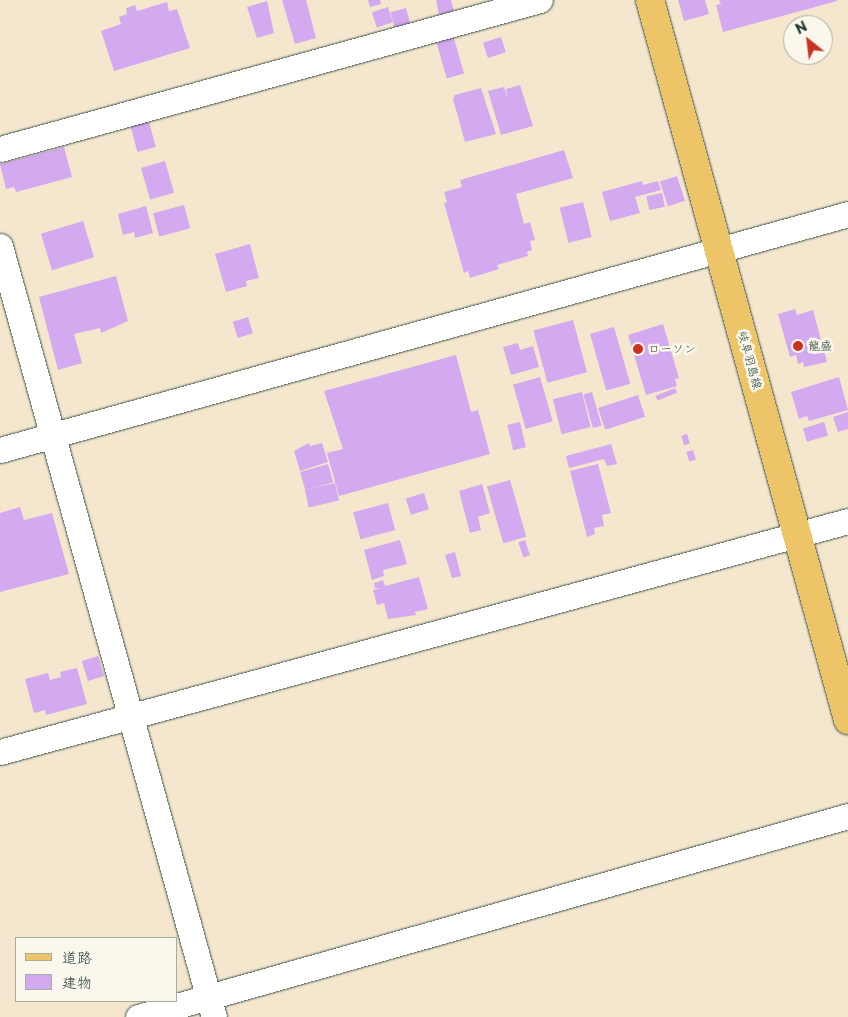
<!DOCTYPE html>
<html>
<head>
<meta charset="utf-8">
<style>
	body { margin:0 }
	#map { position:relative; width:848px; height:1017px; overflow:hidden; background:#f4e7ce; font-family:"Playpen Sans","Klee One",sans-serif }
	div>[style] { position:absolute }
	.building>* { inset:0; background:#d3aaef; transform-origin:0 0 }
	.roads { filter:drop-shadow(0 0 1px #3f564b) drop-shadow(0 0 1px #3f564b) }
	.minor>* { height:25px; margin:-12.5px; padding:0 12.5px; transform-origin:12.5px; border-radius:12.5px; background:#fff }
	.major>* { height:28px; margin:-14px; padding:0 14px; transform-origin:14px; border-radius:14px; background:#eec469 }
	.dots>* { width:14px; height:14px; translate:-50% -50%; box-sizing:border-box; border:2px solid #fbf7ec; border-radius:50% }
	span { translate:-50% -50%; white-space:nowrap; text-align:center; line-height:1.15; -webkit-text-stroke:5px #fbf7ec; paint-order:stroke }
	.poi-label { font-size:12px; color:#1f3d34 }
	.left { translate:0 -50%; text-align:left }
	.street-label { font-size:12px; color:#1f3d34 }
	.legend { position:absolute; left:15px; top:937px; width:162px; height:65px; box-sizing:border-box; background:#fbf7ec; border:1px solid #a3ada2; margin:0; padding:6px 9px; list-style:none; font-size:15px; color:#1f3d34 }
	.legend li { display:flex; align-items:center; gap:10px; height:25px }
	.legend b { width:25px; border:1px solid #a3ada2 }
	.north { position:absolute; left:783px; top:15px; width:50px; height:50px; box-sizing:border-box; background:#fbf7ec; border:1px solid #a3ada2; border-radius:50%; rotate:331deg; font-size:14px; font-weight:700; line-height:20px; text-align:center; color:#1f3d34 }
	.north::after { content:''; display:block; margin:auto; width:18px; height:22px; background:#c8321e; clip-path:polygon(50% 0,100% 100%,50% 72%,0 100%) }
</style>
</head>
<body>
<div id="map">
	<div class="building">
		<i style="clip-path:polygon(282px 0,306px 0,316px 38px,295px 44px)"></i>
		<i style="clip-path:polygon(368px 0,380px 0,381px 4px,370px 7px)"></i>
		<i style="clip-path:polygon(436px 0,451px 0,454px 11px,439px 15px)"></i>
		<i style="clip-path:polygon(678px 0,705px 0,709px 14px,684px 21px)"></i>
		<i style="clip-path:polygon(719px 0,837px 0,837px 1px,723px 32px,716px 5px,721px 4px)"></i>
		<i style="clip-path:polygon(267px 1px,274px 33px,257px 38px,247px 7px)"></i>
		<i style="clip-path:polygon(167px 2px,169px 11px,177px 9px,190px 48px,114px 71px,101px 31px,121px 24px,119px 17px,127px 14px,126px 8px,135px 5px,137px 11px)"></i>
		<i style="left:388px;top:7px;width:16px;height:17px;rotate:72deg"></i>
		<i style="left:406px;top:8px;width:16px;height:16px;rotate:75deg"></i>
		<i style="left:453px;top:35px;width:40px;height:18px;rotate:74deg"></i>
		<i style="left:501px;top:37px;width:16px;height:19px;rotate:72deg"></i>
		<i style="clip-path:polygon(520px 85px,533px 126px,501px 135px,488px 91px,504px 87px,507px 98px,506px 89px)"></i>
		<i style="clip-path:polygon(481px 88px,496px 134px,465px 142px,453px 99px,455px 95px)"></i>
		<i style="left:148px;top:118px;width:30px;height:19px;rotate:75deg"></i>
		<i style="clip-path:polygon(64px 147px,72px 177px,16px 192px,14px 187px,6px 189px,0 164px)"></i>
		<i style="clip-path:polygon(564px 150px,573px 178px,516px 194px,524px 224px,530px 222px,535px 240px,530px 241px,532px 250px,527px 252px,528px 256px,497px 265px,499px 269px,470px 278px,468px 271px,464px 273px,444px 203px,447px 202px,444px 192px,462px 187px,460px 180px)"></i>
		<i style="left:165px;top:161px;width:33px;height:25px;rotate:74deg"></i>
		<i style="left:677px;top:176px;width:26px;height:18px;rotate:72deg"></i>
		<i style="clip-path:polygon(642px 181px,643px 185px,658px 181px,661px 190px,635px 197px,640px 213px,610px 221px,602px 192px)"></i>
		<i style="left:662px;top:193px;width:14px;height:16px;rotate:78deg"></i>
		<i style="left:583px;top:202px;width:36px;height:24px;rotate:76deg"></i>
		<i style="left:184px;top:205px;width:24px;height:32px;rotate:75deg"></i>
		<i style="clip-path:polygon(146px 206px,153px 233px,135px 238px,134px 232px,123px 235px,118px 214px)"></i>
		<i style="left:83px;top:221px;width:38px;height:44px;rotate:73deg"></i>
		<i style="clip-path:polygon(250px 244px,259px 278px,246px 281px,247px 286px,226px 292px,215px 254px)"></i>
		<i style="clip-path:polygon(116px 276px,128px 321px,101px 333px,100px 328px,74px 334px,82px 363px,58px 370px,39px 297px)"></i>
		<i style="clip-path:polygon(795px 309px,797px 315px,813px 310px,827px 362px,804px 367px,803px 362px,798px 364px,796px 355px,790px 357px,778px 314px)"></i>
		<i style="left:248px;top:317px;width:17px;height:16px;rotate:73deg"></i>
		<i style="left:573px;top:320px;width:54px;height:41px;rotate:75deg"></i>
		<i style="clip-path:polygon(663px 324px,679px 378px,675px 379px,677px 386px,646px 395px,628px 335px)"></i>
		<i style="left:614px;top:327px;width:59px;height:25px;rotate:74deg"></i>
		<i style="clip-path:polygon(518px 343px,520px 350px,533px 346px,539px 367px,511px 375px,503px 347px)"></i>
		<i style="clip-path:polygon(456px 355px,471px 412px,478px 410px,490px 454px,339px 496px,327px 453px,343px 449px,324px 391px)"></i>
		<i style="left:540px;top:377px;width:46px;height:28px;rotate:74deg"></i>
		<i style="clip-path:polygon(839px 377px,848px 410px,809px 421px,807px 416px,799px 419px,791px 392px)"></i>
		<i style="left:675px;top:388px;width:5px;height:21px;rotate:68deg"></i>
		<i style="left:582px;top:392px;width:36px;height:30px;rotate:76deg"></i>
		<i style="left:592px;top:392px;width:35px;height:9px;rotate:74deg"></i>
		<i style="left:638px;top:395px;width:23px;height:42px;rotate:72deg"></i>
		<i style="clip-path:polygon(848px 412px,848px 429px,838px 432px,833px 417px)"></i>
		<i style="left:520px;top:422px;width:26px;height:13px;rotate:77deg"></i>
		<i style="left:824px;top:422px;width:14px;height:22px;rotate:73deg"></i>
		<i style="left:687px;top:434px;width:10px;height:6px;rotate:73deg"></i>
		<i style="clip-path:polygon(309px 443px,310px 446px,322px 443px,328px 462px,300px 471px,294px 451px)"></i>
		<i style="clip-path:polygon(611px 444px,617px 464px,607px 466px,604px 459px,569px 468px,566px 456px)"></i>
		<i style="left:693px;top:450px;width:10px;height:7px;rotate:73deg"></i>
		<i style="left:328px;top:464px;width:19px;height:29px;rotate:74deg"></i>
		<i style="clip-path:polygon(598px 464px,611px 513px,602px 515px,604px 526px,594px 528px,595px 534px,587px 537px,570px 471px)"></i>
		<i style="left:510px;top:480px;width:59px;height:24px;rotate:74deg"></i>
		<i style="left:335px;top:483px;width:18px;height:31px;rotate:77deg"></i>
		<i style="clip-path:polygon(482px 484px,490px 513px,478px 517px,481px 530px,470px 533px,459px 491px)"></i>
		<i style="left:424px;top:493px;width:17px;height:19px;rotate:73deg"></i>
		<i style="left:388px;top:503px;width:28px;height:36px;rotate:75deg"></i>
		<i style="clip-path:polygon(20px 507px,24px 520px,52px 513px,69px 574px,0 592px,0 513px)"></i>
		<i style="clip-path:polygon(400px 540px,407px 564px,383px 570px,384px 576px,372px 580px,364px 550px)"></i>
		<i style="left:525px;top:540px;width:16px;height:7px;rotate:72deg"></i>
		<i style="clip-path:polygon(455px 552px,461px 576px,452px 578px,445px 555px)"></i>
		<i style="clip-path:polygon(419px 577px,428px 609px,415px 612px,416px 615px,388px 619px,384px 603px,377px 605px,373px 590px,380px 588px,375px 588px,374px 583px,383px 580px,385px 586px)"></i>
		<i style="left:98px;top:656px;width:21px;height:17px;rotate:73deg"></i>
		<i style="clip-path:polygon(77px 668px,87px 704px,46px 715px,45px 710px,34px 713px,25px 679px,48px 673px,50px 680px,61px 677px,60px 672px)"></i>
	</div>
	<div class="roads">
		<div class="minor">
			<i style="left:0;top:149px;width:560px;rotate:-15.43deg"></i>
			<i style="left:0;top:246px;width:800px;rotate:74.49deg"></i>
			<i style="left:0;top:450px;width:880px;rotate:-15.55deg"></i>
			<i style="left:0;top:752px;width:879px;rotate:-15.24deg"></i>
			<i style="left:138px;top:1017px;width:738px;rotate:-15.81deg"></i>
		</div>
		<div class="major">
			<i style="left:650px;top:0;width:747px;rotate:74.62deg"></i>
		</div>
	</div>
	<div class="dots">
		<i style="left:798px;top:346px;background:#c8321e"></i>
		<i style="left:638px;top:349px;background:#c8321e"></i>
	</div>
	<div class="poi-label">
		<span class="left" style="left:808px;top:346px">龍盛</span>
		<span class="left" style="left:648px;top:349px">ローソン</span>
	</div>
	<div class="street-label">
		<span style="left:750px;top:360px;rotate:75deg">岐阜羽島線</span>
	</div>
	<ul class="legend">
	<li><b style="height:6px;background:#eec469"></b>道路</li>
	<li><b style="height:14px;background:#d3aaef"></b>建物</li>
	</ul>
	<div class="north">N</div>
</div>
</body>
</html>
